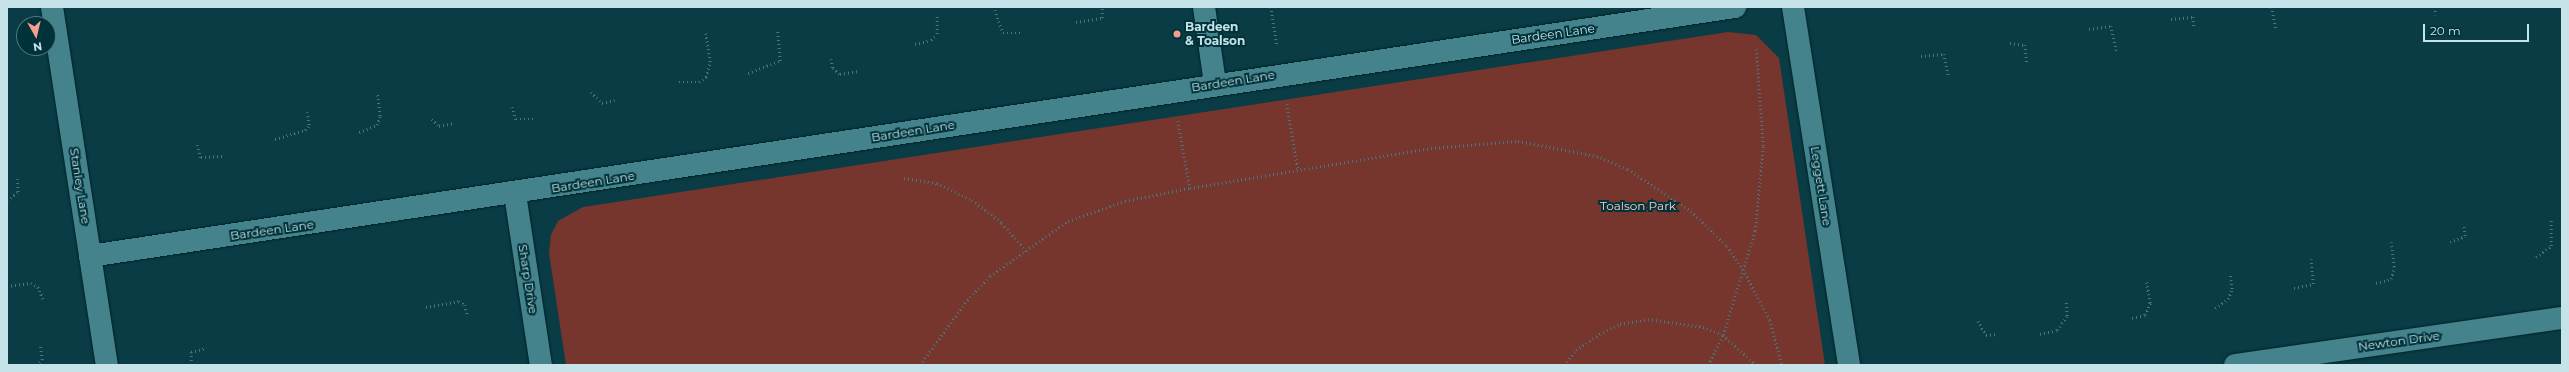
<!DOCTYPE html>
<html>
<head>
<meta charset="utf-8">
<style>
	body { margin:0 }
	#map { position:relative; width:2569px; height:372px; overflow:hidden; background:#093c44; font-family:Montserrat,sans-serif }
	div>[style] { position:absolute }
	.green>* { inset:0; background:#76362d }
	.path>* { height:2.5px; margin-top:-1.25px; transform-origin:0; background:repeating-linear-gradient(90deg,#4a757d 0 1px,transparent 0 4px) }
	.roads { filter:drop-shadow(0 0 1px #012227) drop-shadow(0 0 1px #012227) }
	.street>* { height:22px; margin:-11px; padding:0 11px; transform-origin:11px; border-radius:11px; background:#44828c }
	.dots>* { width:11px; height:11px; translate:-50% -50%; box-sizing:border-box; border:2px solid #00323a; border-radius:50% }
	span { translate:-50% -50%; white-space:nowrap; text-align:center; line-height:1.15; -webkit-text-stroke:4px #00323a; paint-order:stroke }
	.poi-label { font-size:12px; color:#c5e3e9; font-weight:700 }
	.left { translate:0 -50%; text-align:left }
	.street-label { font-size:12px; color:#c5e3e9 }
	.park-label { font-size:12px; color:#fecec5 }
	.frame { position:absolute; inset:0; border:8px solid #c5e3e9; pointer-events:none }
	.north { position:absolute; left:16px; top:16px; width:40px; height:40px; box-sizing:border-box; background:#00323a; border:1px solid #4f7980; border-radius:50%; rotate:172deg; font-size:11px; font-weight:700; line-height:16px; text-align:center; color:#c5e3e9 }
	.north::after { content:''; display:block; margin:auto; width:14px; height:18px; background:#f59d8e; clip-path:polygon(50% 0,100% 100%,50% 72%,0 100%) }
	.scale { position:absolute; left:2423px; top:24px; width:106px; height:18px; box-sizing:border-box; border:2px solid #c5e3e9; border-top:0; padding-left:5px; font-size:12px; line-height:14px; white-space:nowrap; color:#c5e3e9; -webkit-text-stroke:3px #00323a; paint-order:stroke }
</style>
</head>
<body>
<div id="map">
	<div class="green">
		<i style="clip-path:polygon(1728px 32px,1756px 35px,1779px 58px,1825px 365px,566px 365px,549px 253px,551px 235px,558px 221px,583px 207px)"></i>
	</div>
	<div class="path">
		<i style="left:1271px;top:7px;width:39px;rotate:81deg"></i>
		<i style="left:2272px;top:7px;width:23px;rotate:80deg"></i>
		<i style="left:2435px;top:7px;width:8px;rotate:83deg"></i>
		<i style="left:995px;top:10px;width:24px;rotate:71deg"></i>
		<i style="left:1003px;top:33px;width:17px"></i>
		<i style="left:2171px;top:19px;width:22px;rotate:-5deg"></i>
		<i style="left:2193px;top:17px;width:9px;rotate:84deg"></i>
		<i style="left:1076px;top:22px;width:26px;rotate:-9deg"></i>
		<i style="left:1102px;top:18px;width:11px;rotate:-90deg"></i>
		<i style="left:2089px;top:29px;width:22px;rotate:-8deg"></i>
		<i style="left:2111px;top:26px;width:27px;rotate:77deg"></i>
		<i style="left:2010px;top:43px;width:15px;rotate:8deg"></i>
		<i style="left:2025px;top:45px;width:19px;rotate:84deg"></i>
		<i style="left:915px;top:44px;width:16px;rotate:-14deg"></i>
		<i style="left:931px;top:40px;width:8px;rotate:-45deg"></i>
		<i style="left:937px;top:34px;width:19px;rotate:-90deg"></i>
		<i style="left:1921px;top:56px;width:23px;rotate:-5deg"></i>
		<i style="left:1944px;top:54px;width:24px;rotate:78deg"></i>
		<i style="left:831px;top:59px;width:9px;rotate:77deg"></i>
		<i style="left:833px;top:68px;width:9px;rotate:41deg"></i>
		<i style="left:840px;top:74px;width:19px;rotate:-9deg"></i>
		<i style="left:748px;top:73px;width:34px;rotate:-21deg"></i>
		<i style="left:780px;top:61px;width:32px;rotate:-95deg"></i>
		<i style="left:679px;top:82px;width:20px"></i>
		<i style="left:699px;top:82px;width:9px;rotate:-36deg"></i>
		<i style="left:706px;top:77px;width:16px;rotate:-75deg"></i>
		<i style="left:710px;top:62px;width:31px;rotate:-99deg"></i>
		<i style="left:591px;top:92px;width:16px;rotate:45deg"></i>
		<i style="left:602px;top:103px;width:13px;rotate:-13deg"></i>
		<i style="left:1287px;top:104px;width:66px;rotate:80.4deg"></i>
		<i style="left:512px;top:107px;width:13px;rotate:72deg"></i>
		<i style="left:516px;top:119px;width:18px"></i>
		<i style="left:432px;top:119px;width:10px;rotate:45deg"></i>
		<i style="left:439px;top:126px;width:15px;rotate:-11deg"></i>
		<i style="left:1178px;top:121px;width:68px;rotate:79.8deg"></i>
		<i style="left:359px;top:132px;width:19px;rotate:-21deg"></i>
		<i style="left:377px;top:125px;width:9px;rotate:-72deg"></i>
		<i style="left:380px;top:116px;width:24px;rotate:-97deg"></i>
		<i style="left:275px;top:139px;width:31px;rotate:-17deg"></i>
		<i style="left:305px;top:130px;width:6px;rotate:-51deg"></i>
		<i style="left:309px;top:125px;width:13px;rotate:-99deg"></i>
		<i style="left:197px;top:145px;width:13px;rotate:72deg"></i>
		<i style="left:201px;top:157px;width:21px;rotate:-3deg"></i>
		<i style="left:904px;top:178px;width:33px;rotate:9deg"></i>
		<i style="left:937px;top:183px;width:39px;rotate:26deg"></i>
		<i style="left:972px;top:200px;width:38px;rotate:37deg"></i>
		<i style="left:1002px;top:223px;width:37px;rotate:49deg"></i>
		<i style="left:7px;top:200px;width:14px;rotate:-36deg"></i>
		<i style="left:18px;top:192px;width:13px;rotate:-94deg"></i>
		<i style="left:2450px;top:242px;width:16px;rotate:-22deg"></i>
		<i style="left:2465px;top:236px;width:12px;rotate:-99deg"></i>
		<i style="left:2536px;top:257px;width:19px;rotate:-36deg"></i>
		<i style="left:2551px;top:246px;width:26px;rotate:-90deg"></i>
		<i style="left:2376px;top:283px;width:16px;rotate:-15deg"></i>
		<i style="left:2391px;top:279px;width:12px;rotate:-76deg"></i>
		<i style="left:2394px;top:267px;width:25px;rotate:-97deg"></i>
		<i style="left:7px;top:286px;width:24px;rotate:-7deg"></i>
		<i style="left:31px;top:283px;width:8px;rotate:30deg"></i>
		<i style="left:38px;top:287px;width:15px;rotate:67deg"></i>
		<i style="left:2294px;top:288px;width:19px;rotate:-12deg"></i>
		<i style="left:2313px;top:284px;width:25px;rotate:-95deg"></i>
		<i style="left:426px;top:307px;width:34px;rotate:-10deg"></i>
		<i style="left:459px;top:301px;width:7px;rotate:34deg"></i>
		<i style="left:465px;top:305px;width:12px;rotate:76deg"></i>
		<i style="left:2215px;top:308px;width:16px;rotate:-35deg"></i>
		<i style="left:2228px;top:299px;width:11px;rotate:-68deg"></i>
		<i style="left:2232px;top:289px;width:14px;rotate:-98deg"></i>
		<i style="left:2132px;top:318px;width:13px;rotate:-13deg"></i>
		<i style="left:2145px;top:315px;width:13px;rotate:-67deg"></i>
		<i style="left:2150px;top:303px;width:22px;rotate:-100deg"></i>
		<i style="left:1978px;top:321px;width:16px;rotate:60deg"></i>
		<i style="left:1986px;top:335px;width:12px;rotate:-5deg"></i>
		<i style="left:2040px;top:334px;width:17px;rotate:-13deg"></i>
		<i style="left:2057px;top:330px;width:17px;rotate:-54deg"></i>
		<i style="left:2067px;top:316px;width:14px;rotate:-94deg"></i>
		<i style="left:36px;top:365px;width:8px;rotate:-40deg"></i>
		<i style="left:42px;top:360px;width:16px;rotate:-97deg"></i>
		<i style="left:191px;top:365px;width:13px;rotate:-90deg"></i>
		<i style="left:191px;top:352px;width:16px;rotate:-15deg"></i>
		<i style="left:920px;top:365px;width:80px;rotate:-54.1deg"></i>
		<i style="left:967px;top:300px;width:33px;rotate:-46deg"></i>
		<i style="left:990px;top:276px;width:95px;rotate:-35.2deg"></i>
		<i style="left:1068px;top:221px;width:60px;rotate:-19.3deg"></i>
		<i style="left:1125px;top:201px;width:66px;rotate:-11.3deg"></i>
		<i style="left:1190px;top:188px;width:244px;rotate:-9.4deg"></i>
		<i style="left:1431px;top:148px;width:87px;rotate:-4.6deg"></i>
		<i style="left:1518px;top:141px;width:80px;rotate:10.8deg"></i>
		<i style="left:1597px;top:156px;width:34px;rotate:23deg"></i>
		<i style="left:1628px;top:169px;width:76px;rotate:33.7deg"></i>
		<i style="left:1691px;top:211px;width:50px;rotate:44.2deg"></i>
		<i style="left:1727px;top:246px;width:32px;rotate:56deg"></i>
		<i style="left:1745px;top:273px;width:53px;rotate:62deg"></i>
		<i style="left:1770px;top:320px;width:47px;rotate:75.1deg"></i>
		<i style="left:1564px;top:365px;width:19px;rotate:-51deg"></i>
		<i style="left:1576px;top:350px;width:32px;rotate:-34deg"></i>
		<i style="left:1603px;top:332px;width:19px;rotate:-25deg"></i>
		<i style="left:1620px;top:324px;width:28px;rotate:-10deg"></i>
		<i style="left:1648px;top:319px;width:56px;rotate:8.3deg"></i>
		<i style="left:1703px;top:327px;width:22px;rotate:22deg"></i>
		<i style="left:1723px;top:335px;width:45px;rotate:42.3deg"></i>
		<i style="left:1708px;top:365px;width:34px;rotate:-63deg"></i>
		<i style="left:1723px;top:335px;width:109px;rotate:-72.9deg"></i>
		<i style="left:1755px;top:231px;width:85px;rotate:-84.6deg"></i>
		<i style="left:1763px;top:146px;width:97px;rotate:-94.1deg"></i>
	</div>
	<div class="roads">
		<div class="street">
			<i style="left:52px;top:7px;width:362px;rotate:81.3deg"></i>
			<i style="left:1204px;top:7px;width:77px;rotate:81.8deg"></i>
			<i style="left:1793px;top:7px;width:362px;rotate:81.1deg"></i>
			<i style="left:515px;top:194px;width:173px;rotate:81.4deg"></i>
			<i style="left:90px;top:256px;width:1664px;rotate:-8.61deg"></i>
			<i style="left:2235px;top:365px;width:330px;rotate:-8.2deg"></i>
		</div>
	</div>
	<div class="dots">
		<i style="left:1177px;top:34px;background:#f59d8e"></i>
	</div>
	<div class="poi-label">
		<span class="left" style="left:1185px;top:34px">Bardeen<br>&amp; Toalson</span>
	</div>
	<div class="street-label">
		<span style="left:1553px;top:34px;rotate:-8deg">Bardeen Lane</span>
		<span style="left:1233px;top:81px;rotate:-9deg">Bardeen Lane</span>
		<span style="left:913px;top:131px;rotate:-9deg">Bardeen Lane</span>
		<span style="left:593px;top:182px;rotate:-9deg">Bardeen Lane</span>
		<span style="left:80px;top:186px;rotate:81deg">Stanley Lane</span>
		<span style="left:1821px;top:186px;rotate:81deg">Leggett Lane</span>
		<span style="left:272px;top:230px;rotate:-8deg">Bardeen Lane</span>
		<span style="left:528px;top:279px;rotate:81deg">Sharp Drive</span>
		<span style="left:2399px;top:341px;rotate:-8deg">Newton Drive</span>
	</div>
	<div class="park-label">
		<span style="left:1638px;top:206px">Toalson Park</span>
	</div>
	<div class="frame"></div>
	<div class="north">N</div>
	<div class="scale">20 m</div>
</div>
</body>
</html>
